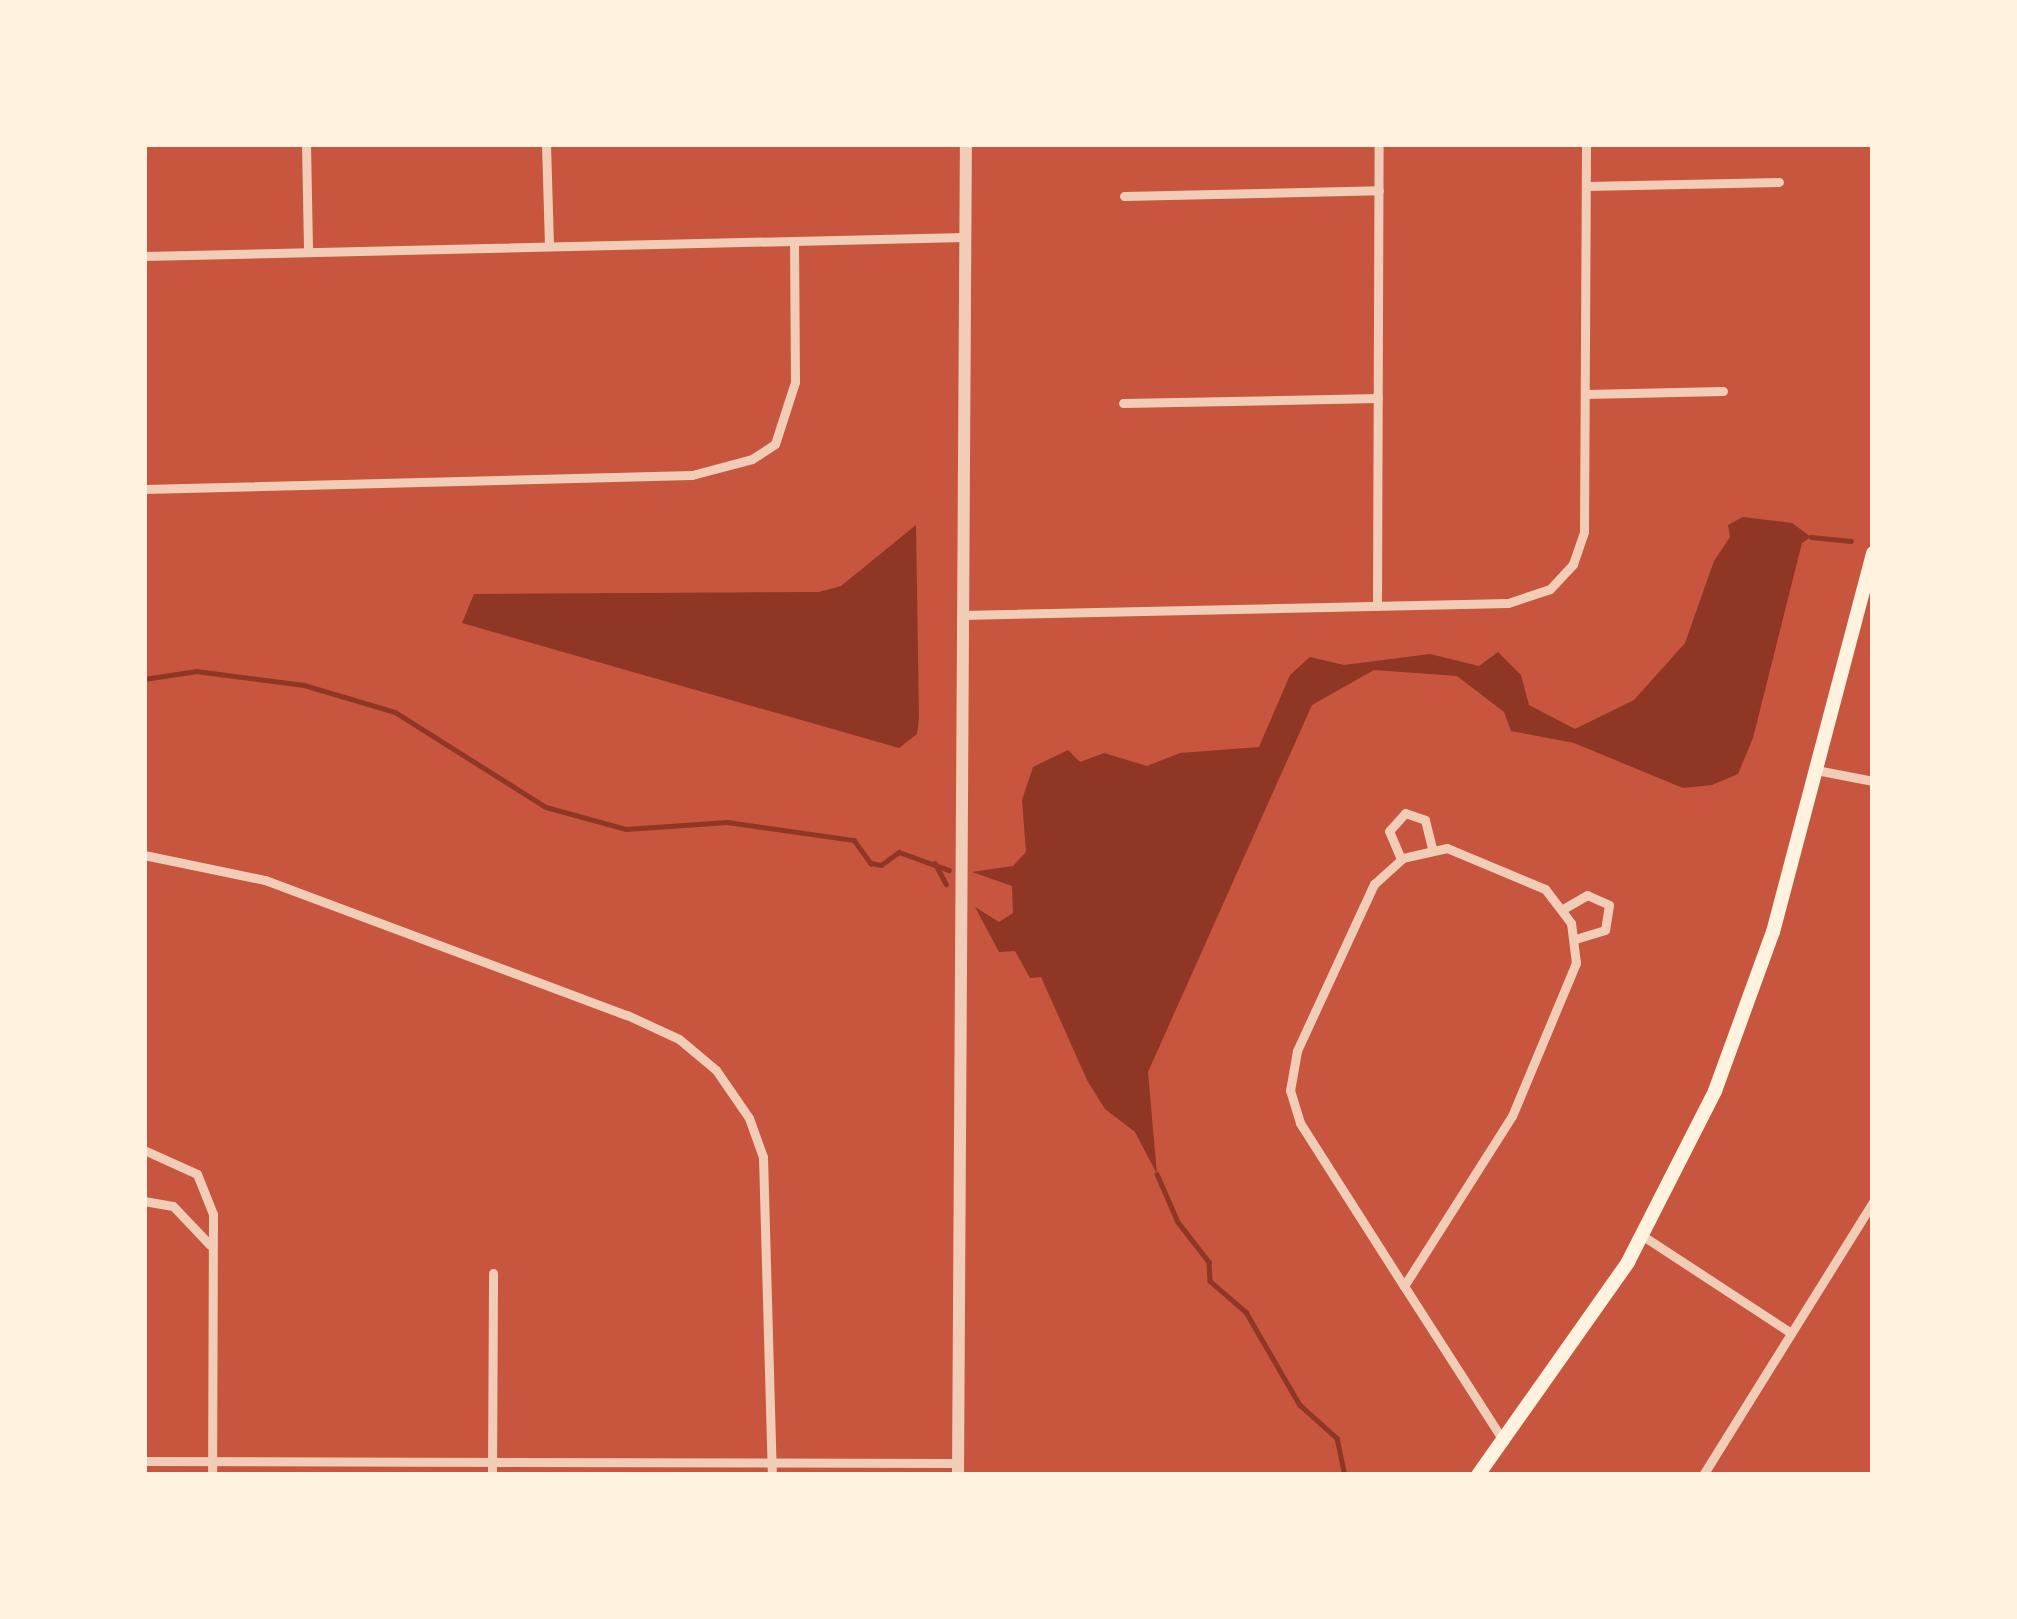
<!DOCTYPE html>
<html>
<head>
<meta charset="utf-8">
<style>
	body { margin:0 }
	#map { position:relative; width:2017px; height:1619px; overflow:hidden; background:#c8553d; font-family:"Alegreya Sans",sans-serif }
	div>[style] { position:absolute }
	.water>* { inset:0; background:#8f3625 }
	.stream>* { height:4.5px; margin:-2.25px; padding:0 2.25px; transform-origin:2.25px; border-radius:2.25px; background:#8f3625 }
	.minor>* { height:9px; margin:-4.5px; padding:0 4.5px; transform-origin:4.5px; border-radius:4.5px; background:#f1ccb7 }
	.tertiary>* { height:12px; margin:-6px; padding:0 6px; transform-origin:6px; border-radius:6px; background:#f1ccb7 }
	.secondary>* { height:14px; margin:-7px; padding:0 7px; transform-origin:7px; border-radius:7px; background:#fff3e0 }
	span { translate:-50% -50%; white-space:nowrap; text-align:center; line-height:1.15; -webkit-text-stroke:12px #fff3e0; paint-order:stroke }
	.frame { position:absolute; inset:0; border:147px solid #fff3e0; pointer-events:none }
</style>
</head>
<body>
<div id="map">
	<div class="water">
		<i style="clip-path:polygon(1743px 517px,1792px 523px,1811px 537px,1802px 543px,1753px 738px,1738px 774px,1712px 785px,1683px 788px,1574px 743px,1511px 731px,1504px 712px,1457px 676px,1374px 670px,1312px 705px,1148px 1072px,1157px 1174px,1135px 1132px,1105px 1109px,1087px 1080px,1041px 977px,1030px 978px,1015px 951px,999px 952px,975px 907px,999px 922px,1013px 913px,1012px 886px,972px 872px,1013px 866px,1026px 852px,1022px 800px,1033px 767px,1068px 750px,1080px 762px,1104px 753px,1147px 766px,1180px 753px,1259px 747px,1290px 675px,1310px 657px,1344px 665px,1430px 654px,1479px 666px,1498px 652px,1521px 675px,1529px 705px,1575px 729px,1634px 700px,1685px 643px,1714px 561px,1730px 537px,1728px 525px)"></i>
		<i style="clip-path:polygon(916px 525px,919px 718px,917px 734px,899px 748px,462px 623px,474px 594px,819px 592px,841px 586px)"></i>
	</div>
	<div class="stream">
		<i style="left:1811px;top:537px;width:40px;rotate:5.7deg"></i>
		<i style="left:144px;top:679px;width:53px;rotate:-8.7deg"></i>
		<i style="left:196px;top:671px;width:109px;rotate:7.4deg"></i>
		<i style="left:304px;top:685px;width:95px;rotate:16.5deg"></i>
		<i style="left:395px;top:712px;width:178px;rotate:32.2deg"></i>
		<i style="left:546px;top:807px;width:83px;rotate:15.4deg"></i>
		<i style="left:626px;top:829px;width:101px;rotate:-4deg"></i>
		<i style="left:727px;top:822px;width:128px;rotate:8.1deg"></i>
		<i style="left:854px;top:840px;width:29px;rotate:54deg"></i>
		<i style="left:871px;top:863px;width:10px;rotate:11deg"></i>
		<i style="left:881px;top:865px;width:22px;rotate:-36deg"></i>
		<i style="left:899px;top:852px;width:53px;rotate:19.8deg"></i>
		<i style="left:935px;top:863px;width:24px;rotate:62deg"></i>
		<i style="left:1157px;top:1174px;width:52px;rotate:66.4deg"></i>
		<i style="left:1178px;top:1222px;width:51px;rotate:52.2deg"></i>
		<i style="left:1209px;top:1262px;width:19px;rotate:87deg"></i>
		<i style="left:1210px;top:1281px;width:48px;rotate:40.7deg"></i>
		<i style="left:1246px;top:1312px;width:108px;rotate:59.9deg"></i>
		<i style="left:1300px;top:1405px;width:50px;rotate:41.7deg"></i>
		<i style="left:1337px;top:1438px;width:38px;rotate:78deg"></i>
	</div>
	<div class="minor">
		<i style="left:306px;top:144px;width:106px;rotate:88.9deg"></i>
		<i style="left:546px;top:144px;width:102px;rotate:88.3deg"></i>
		<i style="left:1586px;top:186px;width:193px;rotate:-1.2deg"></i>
		<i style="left:1124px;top:196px;width:255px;rotate:-1.3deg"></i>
		<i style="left:144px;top:256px;width:821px;rotate:-1.33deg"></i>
		<i style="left:1585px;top:394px;width:138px;rotate:-1.2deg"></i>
		<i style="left:1123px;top:403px;width:255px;rotate:-1.1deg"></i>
		<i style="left:144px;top:489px;width:548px;rotate:-1.46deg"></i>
		<i style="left:692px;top:475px;width:62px;rotate:-14.9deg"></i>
		<i style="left:752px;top:459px;width:27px;rotate:-33deg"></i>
		<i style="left:775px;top:444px;width:65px;rotate:-72.1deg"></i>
		<i style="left:795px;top:382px;width:141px;rotate:-90.4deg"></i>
		<i style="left:1377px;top:606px;width:462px;rotate:-89.8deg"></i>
		<i style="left:962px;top:615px;width:546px;rotate:-1.26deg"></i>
		<i style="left:1508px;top:603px;width:44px;rotate:-18.4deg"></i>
		<i style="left:1550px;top:589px;width:34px;rotate:-47deg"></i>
		<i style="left:1573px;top:564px;width:34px;rotate:-71deg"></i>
		<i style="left:1584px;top:532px;width:388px;rotate:-89.7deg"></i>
		<i style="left:1816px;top:770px;width:58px;rotate:10.9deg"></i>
		<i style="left:144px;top:855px;width:124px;rotate:11.7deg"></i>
		<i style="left:265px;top:880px;width:386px;rotate:20.5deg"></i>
		<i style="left:627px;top:1015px;width:57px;rotate:24.8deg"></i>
		<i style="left:679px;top:1039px;width:48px;rotate:40deg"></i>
		<i style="left:716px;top:1070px;width:58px;rotate:55.5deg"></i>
		<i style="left:749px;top:1118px;width:41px;rotate:70.3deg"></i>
		<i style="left:763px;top:1157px;width:318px;rotate:88.4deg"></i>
		<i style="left:1401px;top:859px;width:30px;rotate:-113deg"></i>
		<i style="left:1389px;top:831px;width:24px;rotate:-48deg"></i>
		<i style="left:1405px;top:813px;width:21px;rotate:19deg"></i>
		<i style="left:1425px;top:820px;width:30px;rotate:76deg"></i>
		<i style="left:1563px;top:909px;width:28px;rotate:-30deg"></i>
		<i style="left:1587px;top:895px;width:24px;rotate:24deg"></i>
		<i style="left:1609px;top:905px;width:25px;rotate:99deg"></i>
		<i style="left:1605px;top:930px;width:31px;rotate:163deg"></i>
		<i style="left:144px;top:1150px;width:58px;rotate:24.4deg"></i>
		<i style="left:197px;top:1174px;width:43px;rotate:68.2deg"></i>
		<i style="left:213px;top:1214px;width:261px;rotate:90.2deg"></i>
		<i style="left:144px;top:1201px;width:29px;rotate:10deg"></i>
		<i style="left:173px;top:1206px;width:54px;rotate:46.5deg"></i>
		<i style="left:1643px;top:1236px;width:177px;rotate:33.2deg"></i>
		<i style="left:1404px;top:1286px;width:201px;rotate:-57.6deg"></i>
		<i style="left:1512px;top:1116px;width:166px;rotate:-67.3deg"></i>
		<i style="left:1576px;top:963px;width:40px;rotate:-97.1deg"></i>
		<i style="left:1571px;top:923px;width:43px;rotate:-127.4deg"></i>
		<i style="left:1545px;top:889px;width:106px;rotate:-157.3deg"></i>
		<i style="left:1447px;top:848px;width:45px;rotate:167.2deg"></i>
		<i style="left:1403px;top:858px;width:39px;rotate:138deg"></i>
		<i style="left:1374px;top:884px;width:184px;rotate:114.8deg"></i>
		<i style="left:1297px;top:1051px;width:40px;rotate:100deg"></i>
		<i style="left:1290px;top:1090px;width:34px;rotate:73deg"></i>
		<i style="left:1300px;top:1123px;width:193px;rotate:57.5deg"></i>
		<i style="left:1404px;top:1286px;width:185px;rotate:57.3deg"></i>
		<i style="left:144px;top:1461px;width:814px;rotate:0.14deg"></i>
		<i style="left:492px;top:1475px;width:202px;rotate:-89.7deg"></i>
		<i style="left:1703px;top:1475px;width:322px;rotate:-58.1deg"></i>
	</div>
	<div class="tertiary">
		<i style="left:958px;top:1475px;width:1331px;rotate:-89.66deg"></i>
	</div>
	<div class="secondary">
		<i style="left:1478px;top:1475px;width:261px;rotate:-54.8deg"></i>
		<i style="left:1628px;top:1262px;width:192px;rotate:-63deg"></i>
		<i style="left:1715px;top:1091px;width:169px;rotate:-70deg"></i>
		<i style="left:1773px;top:932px;width:392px;rotate:-75.2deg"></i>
	</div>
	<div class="frame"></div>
</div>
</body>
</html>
